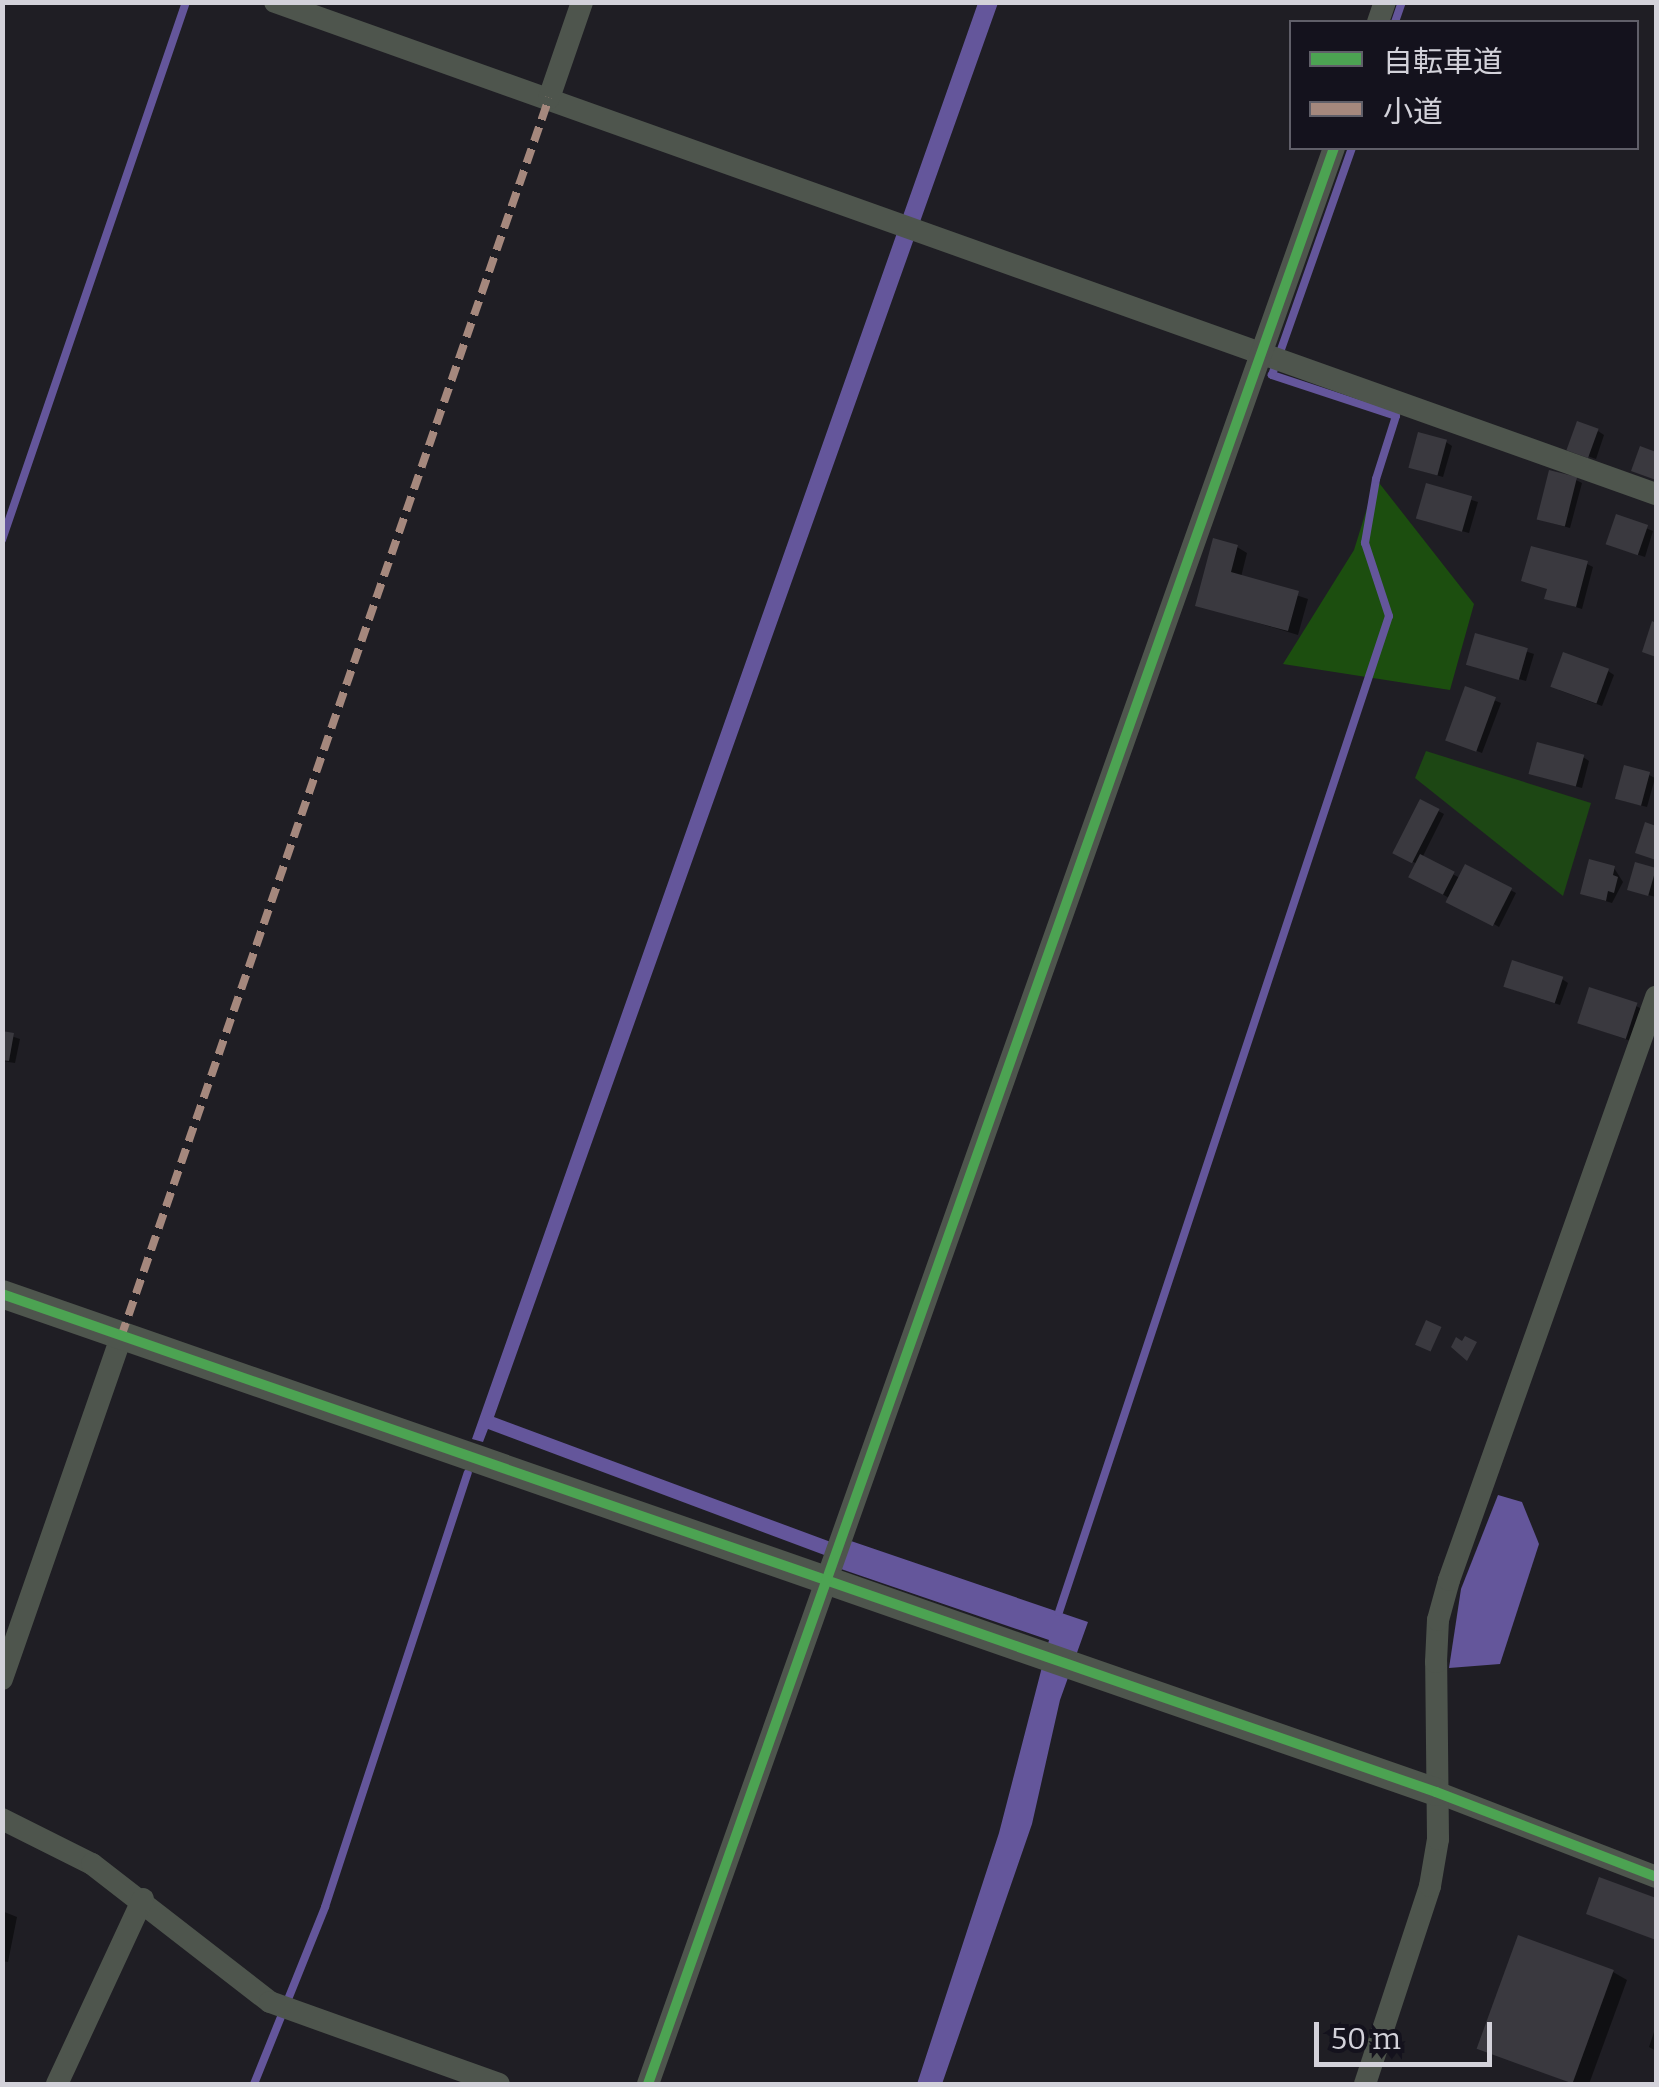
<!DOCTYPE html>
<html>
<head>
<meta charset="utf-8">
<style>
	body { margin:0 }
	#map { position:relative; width:1659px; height:2087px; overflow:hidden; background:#1f1e24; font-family:Bitter,"Noto Sans JP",serif }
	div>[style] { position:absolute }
	.green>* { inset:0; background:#1d4714 }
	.forest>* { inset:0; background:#1c4e0f }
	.water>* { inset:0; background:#64569b }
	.shadow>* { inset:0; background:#0007 }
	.stream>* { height:8px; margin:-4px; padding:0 4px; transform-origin:4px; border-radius:4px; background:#64569b }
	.building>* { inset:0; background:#3a393f; transform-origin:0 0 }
	.minor>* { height:22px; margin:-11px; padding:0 11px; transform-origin:11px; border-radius:11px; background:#4e554d }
	.tertiary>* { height:28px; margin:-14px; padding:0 14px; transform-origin:14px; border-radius:14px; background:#4e554d }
	.quiet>* { height:8px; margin-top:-4px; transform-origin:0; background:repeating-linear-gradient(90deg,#a5887d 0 15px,transparent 0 23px) }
	.cycleway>* { height:10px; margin:-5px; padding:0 5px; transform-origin:5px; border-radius:5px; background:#4ca352 }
	span { translate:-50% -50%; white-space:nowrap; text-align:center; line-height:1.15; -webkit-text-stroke:8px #14121d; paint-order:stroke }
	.frame { position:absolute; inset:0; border:5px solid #d3d2da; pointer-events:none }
	.legend { position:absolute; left:1289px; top:20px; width:350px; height:130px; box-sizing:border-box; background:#14121d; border:2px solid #605f69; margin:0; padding:12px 18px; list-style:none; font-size:30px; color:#d3d2da }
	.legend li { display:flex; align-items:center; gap:20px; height:50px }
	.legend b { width:50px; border:2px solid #605f69 }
	.scale { position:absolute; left:1314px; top:2022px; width:178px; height:45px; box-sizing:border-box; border:5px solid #d3d2da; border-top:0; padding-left:12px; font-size:30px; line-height:35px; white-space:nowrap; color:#d3d2da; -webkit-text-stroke:8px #14121d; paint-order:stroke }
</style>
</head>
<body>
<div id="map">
	<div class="green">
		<i style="clip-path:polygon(1426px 751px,1591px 803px,1563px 896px,1415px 778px)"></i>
	</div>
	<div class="forest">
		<i style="clip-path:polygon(1376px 479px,1474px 604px,1450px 690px,1283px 664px,1354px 550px)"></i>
	</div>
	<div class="water">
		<i style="clip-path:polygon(978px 3px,998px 3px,494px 1417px,847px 1548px,851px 1541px,1088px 1622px,1060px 1700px,1032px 1824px,942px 2084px,917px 2084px,999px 1833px,1049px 1640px,841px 1569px,843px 1562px,488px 1429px,483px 1442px,472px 1439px)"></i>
		<i style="clip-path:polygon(1498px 1495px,1522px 1502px,1539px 1544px,1500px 1664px,1449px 1668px,1461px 1589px)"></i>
	</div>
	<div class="shadow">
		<i style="clip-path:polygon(1598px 431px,1604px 435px,1596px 459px,1576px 452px)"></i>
		<i style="clip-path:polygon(1446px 442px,1452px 446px,1443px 477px,1418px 470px)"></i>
		<i style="clip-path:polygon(1576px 480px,1582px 483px,1570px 528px,1544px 521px)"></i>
		<i style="clip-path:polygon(1427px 486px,1478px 502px,1469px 533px,1425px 521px)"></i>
		<i style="clip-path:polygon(1618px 517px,1653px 531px,1645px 557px,1615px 547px)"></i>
		<i style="clip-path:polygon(1237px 547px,1247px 553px,1241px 577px,1308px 599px,1298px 635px,1198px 605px)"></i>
		<i style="clip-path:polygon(1587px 564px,1593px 567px,1582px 609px,1547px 598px,1550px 589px)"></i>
		<i style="clip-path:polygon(1477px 636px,1534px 654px,1526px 681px,1475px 667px)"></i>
		<i style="clip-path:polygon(1608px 671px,1614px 675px,1602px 706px,1559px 690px)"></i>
		<i style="clip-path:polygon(1467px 689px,1501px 703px,1482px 753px,1454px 742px)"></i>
		<i style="clip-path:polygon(1583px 757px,1589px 761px,1582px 788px,1538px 776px)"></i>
		<i style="clip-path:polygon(1649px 775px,1655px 778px,1647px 807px,1624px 801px)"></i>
		<i style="clip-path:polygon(1421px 802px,1444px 814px,1422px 858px,1460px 878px,1466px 867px,1516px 893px,1499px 927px,1411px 876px,1417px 864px,1395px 852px)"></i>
		<i style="clip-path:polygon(1636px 865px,1656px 870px,1656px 897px,1636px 892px)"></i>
		<i style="clip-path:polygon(1614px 868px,1623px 882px,1612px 903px,1589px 896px)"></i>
		<i style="clip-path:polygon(1562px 979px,1568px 983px,1560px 1005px,1512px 989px)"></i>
		<i style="clip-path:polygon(1636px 1006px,1642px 1009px,1631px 1041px,1585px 1025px)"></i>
		<i style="clip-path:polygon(2px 1033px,20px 1039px,15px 1063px,2px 1061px)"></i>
		<i style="clip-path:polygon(2px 1911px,17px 1917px,8px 1962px,2px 1961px)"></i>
		<i style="clip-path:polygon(1613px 1972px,1627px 1980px,1589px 2084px,1574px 2084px,1479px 2047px)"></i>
		<i style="clip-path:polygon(1656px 2026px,1656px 2051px,1649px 2047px)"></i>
	</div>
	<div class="stream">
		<i style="left:1395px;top:22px;width:21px;rotate:-71deg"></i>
		<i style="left:2px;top:540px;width:569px;rotate:-71.12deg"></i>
		<i style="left:1059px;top:1612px;width:1049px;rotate:-71.67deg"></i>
		<i style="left:1389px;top:616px;width:77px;rotate:-108.2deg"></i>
		<i style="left:1365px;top:543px;width:65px;rotate:-80.2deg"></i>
		<i style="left:1376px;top:479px;width:66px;rotate:-72.4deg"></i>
		<i style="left:1396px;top:416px;width:131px;rotate:-161.7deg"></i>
		<i style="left:1272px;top:375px;width:241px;rotate:-70.6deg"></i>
		<i style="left:254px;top:2084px;width:191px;rotate:-68.1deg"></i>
		<i style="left:325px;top:1907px;width:457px;rotate:-71.8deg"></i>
	</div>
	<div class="building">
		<i style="left:1577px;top:421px;width:23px;height:31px;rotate:20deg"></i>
		<i style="left:1418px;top:432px;width:30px;height:37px;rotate:15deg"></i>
		<i style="clip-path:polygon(1640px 446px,1656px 452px,1656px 480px,1631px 471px)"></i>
		<i style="left:1549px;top:470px;width:29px;height:51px;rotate:14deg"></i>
		<i style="left:1426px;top:483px;width:48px;height:37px;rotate:16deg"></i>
		<i style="left:1616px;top:514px;width:34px;height:32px;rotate:19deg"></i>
		<i style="clip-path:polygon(1213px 538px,1238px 545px,1231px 572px,1299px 591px,1288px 631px,1195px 606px)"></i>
		<i style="clip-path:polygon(1531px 546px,1588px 561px,1576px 607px,1544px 599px,1547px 589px,1521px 581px)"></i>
		<i style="clip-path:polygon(1652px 621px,1656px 623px,1656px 657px,1642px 652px)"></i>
		<i style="left:1475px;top:633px;width:55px;height:33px;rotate:16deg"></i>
		<i style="left:1563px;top:652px;width:49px;height:37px;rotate:20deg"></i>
		<i style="left:1465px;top:686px;width:33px;height:58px;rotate:20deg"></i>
		<i style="left:1537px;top:742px;width:49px;height:33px;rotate:15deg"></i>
		<i style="left:1624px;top:765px;width:27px;height:35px;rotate:15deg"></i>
		<i style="left:1420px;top:799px;width:22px;height:61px;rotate:27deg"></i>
		<i style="clip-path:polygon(1645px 822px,1656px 826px,1656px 860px,1635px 853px)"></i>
		<i style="left:1420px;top:854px;width:39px;height:26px;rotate:27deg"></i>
		<i style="clip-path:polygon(1589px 859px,1615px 866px,1613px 875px,1618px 877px,1614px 893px,1608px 891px,1606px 901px,1580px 894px)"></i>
		<i style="left:1635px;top:862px;width:22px;height:29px;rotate:16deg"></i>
		<i style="left:1465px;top:864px;width:53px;height:43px;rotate:27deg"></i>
		<i style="left:1512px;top:960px;width:54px;height:28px;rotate:18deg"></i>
		<i style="left:1589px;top:987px;width:51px;height:38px;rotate:18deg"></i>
		<i style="clip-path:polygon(2px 1031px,14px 1033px,9px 1061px,2px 1060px)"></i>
		<i style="left:1426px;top:1320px;width:17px;height:27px;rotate:24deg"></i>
		<i style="clip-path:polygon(1465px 1336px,1477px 1342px,1467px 1361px,1451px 1347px,1456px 1337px,1462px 1341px)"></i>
		<i style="clip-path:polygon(1599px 1877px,1656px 1898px,1656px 1940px,1586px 1914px)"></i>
		<i style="left:1518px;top:1935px;width:102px;height:121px;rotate:20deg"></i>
	</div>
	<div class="minor">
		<i style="left:275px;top:2px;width:1466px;rotate:19.61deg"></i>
		<i style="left:1378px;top:22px;width:21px;rotate:-71deg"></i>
		<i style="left:549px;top:98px;width:102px;rotate:-71deg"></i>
		<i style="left:2px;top:1679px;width:362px;rotate:-70.8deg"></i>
		<i style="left:1436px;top:1792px;width:236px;rotate:21.1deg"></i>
		<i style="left:2px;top:1819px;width:101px;rotate:26.6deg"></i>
		<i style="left:92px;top:1864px;width:225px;rotate:37.8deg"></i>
		<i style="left:270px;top:2002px;width:243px;rotate:19.7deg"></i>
		<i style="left:57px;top:2084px;width:204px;rotate:-65.1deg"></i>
		<i style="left:648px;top:2084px;width:2054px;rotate:-70.49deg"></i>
		<i style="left:1365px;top:2084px;width:208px;rotate:-71.8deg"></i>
		<i style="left:1430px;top:1886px;width:48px;rotate:-80.3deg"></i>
		<i style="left:1438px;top:1839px;width:177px;rotate:-90.6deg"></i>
		<i style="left:1436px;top:1662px;width:42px;rotate:-87.3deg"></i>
		<i style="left:1438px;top:1620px;width:41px;rotate:-74.6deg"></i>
		<i style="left:1449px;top:1580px;width:619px;rotate:-70.45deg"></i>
	</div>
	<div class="tertiary">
		<i style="left:2px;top:1294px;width:1518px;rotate:19.15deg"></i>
	</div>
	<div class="quiet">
		<i style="left:121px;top:1337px;width:1311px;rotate:-70.94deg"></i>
	</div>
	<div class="cycleway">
		<i style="left:2px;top:1294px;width:1518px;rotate:19.15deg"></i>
		<i style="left:1436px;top:1792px;width:236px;rotate:21.1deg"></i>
		<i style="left:648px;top:2084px;width:2054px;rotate:-70.49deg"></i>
	</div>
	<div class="frame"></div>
	<ul class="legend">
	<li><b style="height:12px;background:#4ca352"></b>自転車道</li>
	<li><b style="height:12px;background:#a5887d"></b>小道</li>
	</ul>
	<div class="scale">50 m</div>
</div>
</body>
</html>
